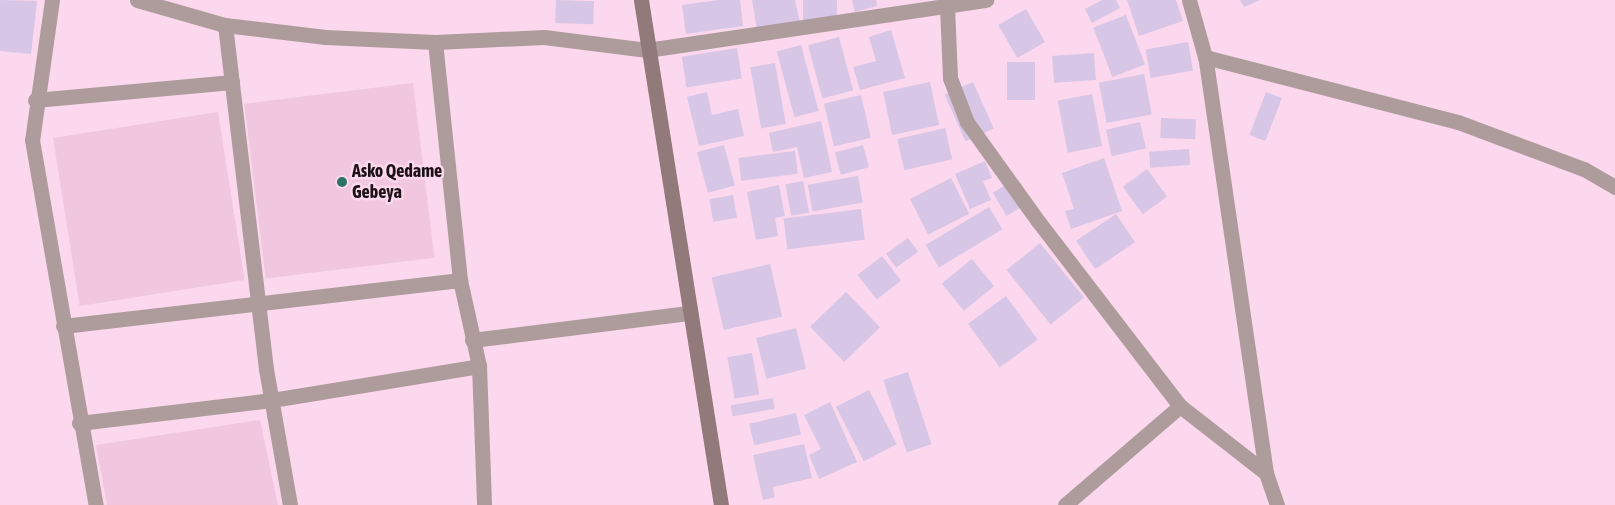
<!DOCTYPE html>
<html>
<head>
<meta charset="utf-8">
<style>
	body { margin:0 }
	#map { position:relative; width:1615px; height:505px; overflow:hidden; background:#fbd8ed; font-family:"Asap Condensed",sans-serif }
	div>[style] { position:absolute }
	.built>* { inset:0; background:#f0c7df; transform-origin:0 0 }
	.building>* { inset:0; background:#d7c6e5; transform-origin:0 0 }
	.street>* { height:15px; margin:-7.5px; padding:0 7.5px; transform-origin:7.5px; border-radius:7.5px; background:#ae9c9c }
	.secondary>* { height:15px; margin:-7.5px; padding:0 7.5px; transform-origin:7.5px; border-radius:7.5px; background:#92797a }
	.dots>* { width:14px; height:14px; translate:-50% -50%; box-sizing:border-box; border:2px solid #fbd8ed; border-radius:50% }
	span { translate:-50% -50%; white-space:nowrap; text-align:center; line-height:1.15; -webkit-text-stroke:5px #fbd8ed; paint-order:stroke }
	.poi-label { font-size:18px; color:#1e1219; font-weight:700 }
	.left { translate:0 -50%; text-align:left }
</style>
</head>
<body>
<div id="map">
	<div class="built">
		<i style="left:413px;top:83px;width:176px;height:170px;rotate:83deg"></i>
		<i style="left:218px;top:112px;width:170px;height:167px;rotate:81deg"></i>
		<i style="clip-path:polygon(260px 420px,278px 505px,107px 505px,96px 445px)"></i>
	</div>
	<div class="building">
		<i style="clip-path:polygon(0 0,37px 1px,31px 54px,0 51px)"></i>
		<i style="left:556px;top:0;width:38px;height:23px;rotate:2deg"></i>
		<i style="clip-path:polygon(719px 0,740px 0,743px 26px,686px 34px,682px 5px)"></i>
		<i style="clip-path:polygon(752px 0,795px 0,800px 22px,757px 30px)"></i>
		<i style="left:803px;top:0;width:34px;height:20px"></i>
		<i style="clip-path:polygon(852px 0,876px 0,877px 6px,855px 12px)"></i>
		<i style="clip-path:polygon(1102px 0,1116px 0,1120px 8px,1092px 23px,1085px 9px)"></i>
		<i style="clip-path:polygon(1127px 0,1176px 0,1183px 21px,1139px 36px)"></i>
		<i style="clip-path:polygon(1240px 0,1260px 0,1244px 7px)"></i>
		<i style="left:1026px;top:9px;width:38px;height:32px;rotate:60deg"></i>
		<i style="left:1126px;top:15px;width:53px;height:35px;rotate:69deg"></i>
		<i style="clip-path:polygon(891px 30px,905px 78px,860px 90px,853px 67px,876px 61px,869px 37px)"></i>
		<i style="left:839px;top:37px;width:55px;height:32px;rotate:75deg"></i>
		<i style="left:1188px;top:42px;width:29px;height:43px;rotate:80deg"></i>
		<i style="left:801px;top:45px;width:68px;height:25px;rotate:75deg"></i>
		<i style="left:737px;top:48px;width:31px;height:56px;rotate:81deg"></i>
		<i style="left:1094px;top:53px;width:27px;height:42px;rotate:86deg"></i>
		<i style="left:1035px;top:62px;width:38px;height:28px;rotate:90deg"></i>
		<i style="left:775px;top:63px;width:62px;height:25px;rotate:80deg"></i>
		<i style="left:1144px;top:74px;width:41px;height:46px;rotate:79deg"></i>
		<i style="left:930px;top:82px;width:44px;height:48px;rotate:78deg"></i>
		<i style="left:973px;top:82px;width:51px;height:31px;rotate:66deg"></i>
		<i style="clip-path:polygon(707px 92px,712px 115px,738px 109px,744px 136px,699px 146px,687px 97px)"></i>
		<i style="left:1266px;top:92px;width:17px;height:46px;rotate:21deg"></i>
		<i style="left:1092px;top:94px;width:53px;height:35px;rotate:79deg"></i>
		<i style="left:861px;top:95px;width:44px;height:38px;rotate:77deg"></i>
		<i style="left:1161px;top:118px;width:35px;height:20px;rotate:2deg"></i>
		<i style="clip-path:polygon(821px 121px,832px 172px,804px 178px,797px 147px,773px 152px,769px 133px)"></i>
		<i style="left:1140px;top:122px;width:27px;height:35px;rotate:77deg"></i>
		<i style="left:945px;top:128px;width:32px;height:49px;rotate:77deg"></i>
		<i style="left:724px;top:145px;width:42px;height:28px;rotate:75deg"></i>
		<i style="left:863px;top:145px;width:23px;height:29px;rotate:75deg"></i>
		<i style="left:1189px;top:149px;width:16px;height:40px;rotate:86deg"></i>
		<i style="left:795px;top:151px;width:23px;height:57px;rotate:83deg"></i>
		<i style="clip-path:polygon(1104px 158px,1122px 211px,1071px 229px,1065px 211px,1074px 209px,1062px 173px)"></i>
		<i style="clip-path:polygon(985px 161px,992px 178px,983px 181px,991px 200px,970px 209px,955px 174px)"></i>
		<i style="left:1147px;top:169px;width:34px;height:30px;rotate:54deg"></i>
		<i style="left:858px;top:176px;width:27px;height:51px;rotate:80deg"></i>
		<i style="left:951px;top:178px;width:40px;height:46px;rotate:63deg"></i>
		<i style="left:803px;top:181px;width:32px;height:18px;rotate:79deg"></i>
		<i style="left:1009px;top:183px;width:27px;height:19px;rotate:59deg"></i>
		<i style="clip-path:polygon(779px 185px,785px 216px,775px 218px,778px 236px,756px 240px,747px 192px)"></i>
		<i style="left:733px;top:195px;width:23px;height:24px;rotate:80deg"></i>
		<i style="left:989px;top:207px;width:26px;height:74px;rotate:59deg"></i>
		<i style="left:861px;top:209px;width:31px;height:78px;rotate:83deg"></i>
		<i style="left:1116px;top:214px;width:34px;height:48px;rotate:56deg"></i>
		<i style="left:908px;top:238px;width:17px;height:27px;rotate:54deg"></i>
		<i style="left:1040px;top:243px;width:70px;height:43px;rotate:51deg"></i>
		<i style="left:882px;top:256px;width:31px;height:31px;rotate:52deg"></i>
		<i style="left:972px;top:259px;width:35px;height:39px;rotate:51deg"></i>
		<i style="left:770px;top:264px;width:54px;height:60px;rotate:77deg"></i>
		<i style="left:846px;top:292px;width:49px;height:50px;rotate:46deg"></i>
		<i style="left:1006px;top:296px;width:54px;height:47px;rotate:54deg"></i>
		<i style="left:796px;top:328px;width:42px;height:41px;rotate:76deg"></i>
		<i style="left:752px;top:353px;width:42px;height:25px;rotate:80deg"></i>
		<i style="left:908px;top:372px;width:76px;height:26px;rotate:72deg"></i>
		<i style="left:869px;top:390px;width:61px;height:37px;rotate:63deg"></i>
		<i style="left:773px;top:398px;width:11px;height:43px;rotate:80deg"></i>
		<i style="clip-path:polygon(830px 402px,857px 462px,819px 479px,809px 455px,821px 449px,804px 415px)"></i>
		<i style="left:796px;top:413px;width:22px;height:48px;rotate:77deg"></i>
		<i style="clip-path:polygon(804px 444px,812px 478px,773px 487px,775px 497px,763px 500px,753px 455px)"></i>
	</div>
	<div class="street">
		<i style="left:52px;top:0;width:141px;rotate:98.1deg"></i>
		<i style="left:32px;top:140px;width:371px;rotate:80.1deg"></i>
		<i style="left:137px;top:0;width:91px;rotate:15.9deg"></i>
		<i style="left:225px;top:25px;width:101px;rotate:6.8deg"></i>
		<i style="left:325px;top:37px;width:110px;rotate:2.6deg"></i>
		<i style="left:435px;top:42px;width:109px;rotate:-2.6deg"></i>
		<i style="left:544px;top:37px;width:104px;rotate:7.2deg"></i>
		<i style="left:647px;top:50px;width:343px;rotate:-8.4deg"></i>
		<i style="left:1189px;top:0;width:59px;rotate:74.3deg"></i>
		<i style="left:947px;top:6px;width:72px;rotate:87.6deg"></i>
		<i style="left:950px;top:78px;width:47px;rotate:68.9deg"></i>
		<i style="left:967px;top:122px;width:122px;rotate:54.4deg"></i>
		<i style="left:1038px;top:221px;width:233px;rotate:52.5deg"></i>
		<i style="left:1180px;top:406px;width:109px;rotate:37.9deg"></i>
		<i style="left:225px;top:25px;width:346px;rotate:83.2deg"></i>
		<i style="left:266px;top:369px;width:138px;rotate:80deg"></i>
		<i style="left:435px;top:42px;width:239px;rotate:84deg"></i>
		<i style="left:460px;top:280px;width:88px;rotate:77.5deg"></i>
		<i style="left:479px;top:366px;width:139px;rotate:87.9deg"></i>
		<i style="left:35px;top:100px;width:198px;rotate:-5.2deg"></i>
		<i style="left:63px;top:326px;width:400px;rotate:-6.6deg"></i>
		<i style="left:472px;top:340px;width:220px;rotate:-7.1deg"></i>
		<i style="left:79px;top:423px;width:194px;rotate:-6.8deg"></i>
		<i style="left:272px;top:400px;width:210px;rotate:-9.3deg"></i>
		<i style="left:1065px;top:505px;width:152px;rotate:-40.7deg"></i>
		<i style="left:1277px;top:505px;width:34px;rotate:-109deg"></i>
		<i style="left:1266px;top:473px;width:420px;rotate:-98.3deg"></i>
		<i style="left:1205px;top:57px;width:261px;rotate:14.4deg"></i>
		<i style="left:1458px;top:122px;width:134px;rotate:20.5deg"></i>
		<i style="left:1584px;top:169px;width:36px;rotate:30deg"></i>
	</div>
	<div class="secondary">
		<i style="left:641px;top:0;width:511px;rotate:81deg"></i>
	</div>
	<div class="dots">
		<i style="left:342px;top:182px;background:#2d7265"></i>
	</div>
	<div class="poi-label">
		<span class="left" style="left:352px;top:182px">Asko Qedame<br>Gebeya</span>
	</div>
</div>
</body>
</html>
